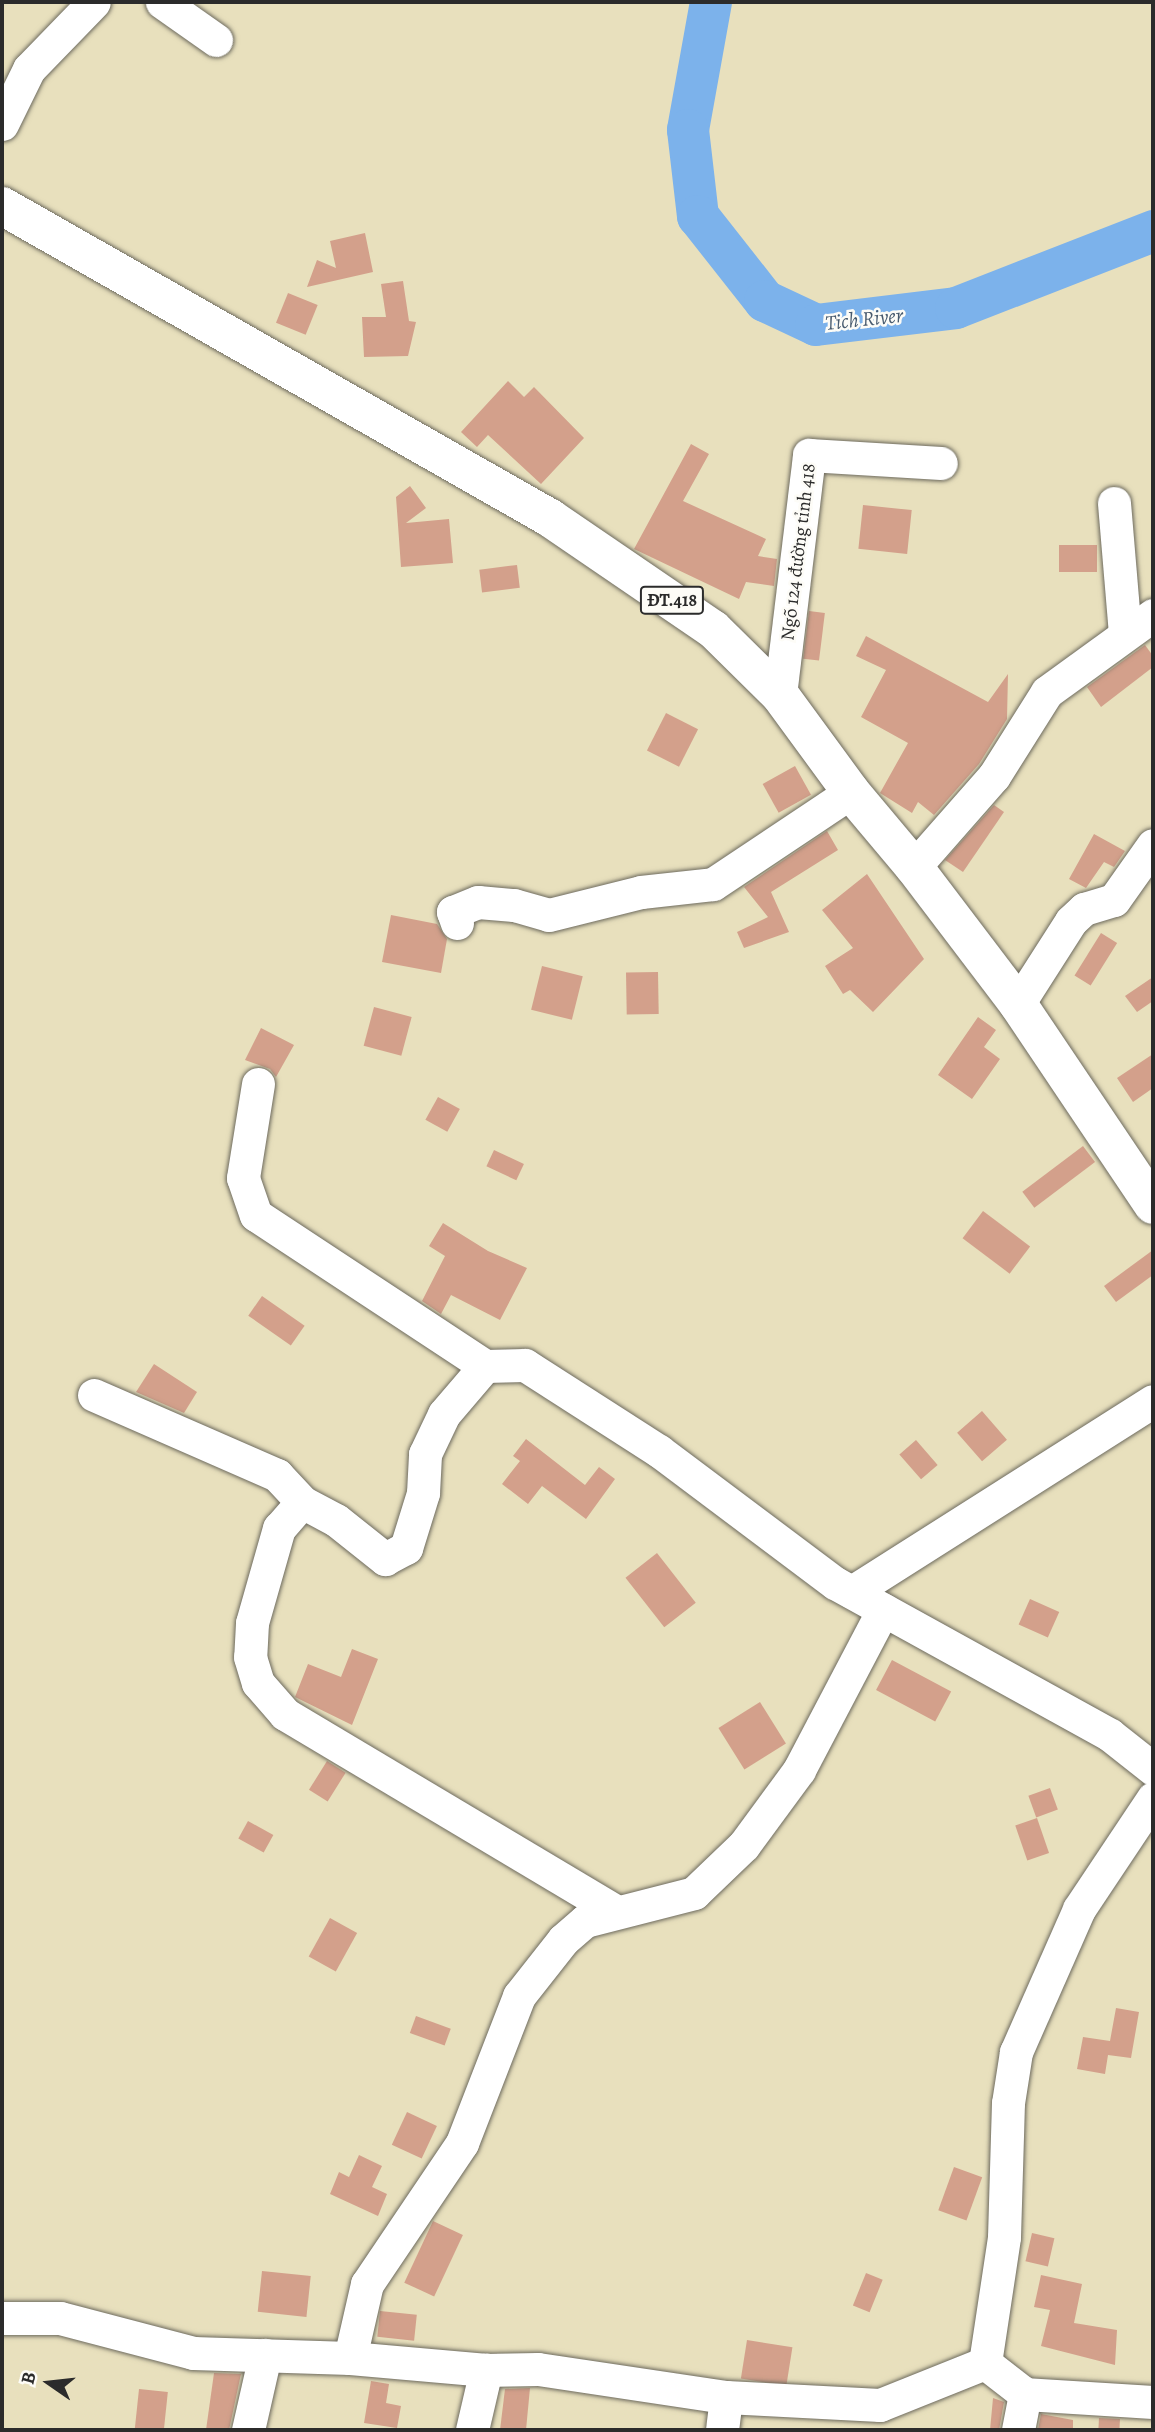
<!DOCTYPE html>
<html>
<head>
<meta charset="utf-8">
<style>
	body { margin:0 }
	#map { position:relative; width:1155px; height:2432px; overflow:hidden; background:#e8e0bd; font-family:Alegreya,serif }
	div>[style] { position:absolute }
	.river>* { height:42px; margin:-21px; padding:0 21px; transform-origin:21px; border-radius:21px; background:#7cb2eb }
	.building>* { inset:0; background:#d3a08b; transform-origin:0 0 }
	.roads { filter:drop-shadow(0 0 2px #6d6a5e) drop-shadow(0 0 2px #6d6a5e) }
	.minor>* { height:33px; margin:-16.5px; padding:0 16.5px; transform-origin:16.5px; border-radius:16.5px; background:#fff }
	.major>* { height:38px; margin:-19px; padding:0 19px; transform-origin:19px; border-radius:19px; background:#fff }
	span { translate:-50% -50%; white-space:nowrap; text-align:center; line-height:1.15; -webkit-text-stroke:5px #fdfcf7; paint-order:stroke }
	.shield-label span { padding:2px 5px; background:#fdfcf7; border:2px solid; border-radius:5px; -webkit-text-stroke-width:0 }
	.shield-label { font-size:18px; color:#2b2b2b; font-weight:700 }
	.street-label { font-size:19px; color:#2b2b2b }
	.water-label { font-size:21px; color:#475a6e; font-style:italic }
	.frame { position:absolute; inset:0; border:4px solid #2b2b2b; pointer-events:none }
	.north { position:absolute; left:14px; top:2348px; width:70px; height:70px; -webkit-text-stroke:5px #fdfcf7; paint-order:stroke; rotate:284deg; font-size:19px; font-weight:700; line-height:28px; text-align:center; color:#2b2b2b }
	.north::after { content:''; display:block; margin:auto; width:24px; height:32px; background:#2b2b2b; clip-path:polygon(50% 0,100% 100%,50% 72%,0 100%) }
</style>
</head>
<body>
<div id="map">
	<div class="river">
		<i style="left:711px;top:2px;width:130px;rotate:100.2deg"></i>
		<i style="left:688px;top:130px;width:87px;rotate:83.4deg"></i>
		<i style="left:698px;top:216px;width:108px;rotate:51.8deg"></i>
		<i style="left:765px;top:301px;width:56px;rotate:25.2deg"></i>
		<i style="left:816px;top:325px;width:141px;rotate:-6.9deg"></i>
		<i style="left:956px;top:308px;width:212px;rotate:-21.3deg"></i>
	</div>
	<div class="building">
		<i style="clip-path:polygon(365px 233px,373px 272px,307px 287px,317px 260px,336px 268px,330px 241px)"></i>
		<i style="clip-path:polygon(403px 281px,409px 321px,416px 322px,408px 356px,364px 357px,362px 317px,386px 317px,381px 284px)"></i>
		<i style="left:288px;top:293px;width:32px;height:32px;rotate:22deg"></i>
		<i style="clip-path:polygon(508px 381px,524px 397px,534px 387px,584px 438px,541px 484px,488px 435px,477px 447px,461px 432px)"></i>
		<i style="clip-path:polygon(691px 444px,709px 454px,683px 501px,766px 539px,758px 556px,777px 559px,774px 586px,746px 582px,739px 599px,634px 549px)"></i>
		<i style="clip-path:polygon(410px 486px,426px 508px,406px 523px,449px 519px,453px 563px,401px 567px,396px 497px)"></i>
		<i style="left:863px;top:505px;width:49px;height:44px;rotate:6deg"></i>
		<i style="left:1097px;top:545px;width:27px;height:38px;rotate:90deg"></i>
		<i style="left:517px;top:565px;width:23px;height:38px;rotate:83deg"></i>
		<i style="left:809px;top:611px;width:16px;height:48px;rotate:7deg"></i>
		<i style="clip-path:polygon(866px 636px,988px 702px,1008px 674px,1007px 719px,979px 764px,934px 815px,918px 802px,912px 813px,880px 793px,908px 743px,861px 717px,886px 670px,856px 656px)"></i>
		<i style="clip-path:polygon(1145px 645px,1153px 656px,1153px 667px,1101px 707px,1087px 687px)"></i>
		<i style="left:666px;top:713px;width:36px;height:42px;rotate:27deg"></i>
		<i style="left:795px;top:766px;width:33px;height:37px;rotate:61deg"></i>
		<i style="clip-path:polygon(994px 805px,1004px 812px,963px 872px,945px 860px)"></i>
		<i style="clip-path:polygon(827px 831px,838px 850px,771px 892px,789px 932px,744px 948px,737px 932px,768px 917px,744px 887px)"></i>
		<i style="clip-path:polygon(1094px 834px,1125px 851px,1114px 867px,1104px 862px,1086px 888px,1069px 879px)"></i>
		<i style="clip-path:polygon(867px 874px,924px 959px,873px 1012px,850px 990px,843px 994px,825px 966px,853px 948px,822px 910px)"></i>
		<i style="clip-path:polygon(391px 915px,437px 924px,447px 939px,441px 973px,382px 962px)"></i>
		<i style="left:1101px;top:933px;width:19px;height:50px;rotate:32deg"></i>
		<i style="left:542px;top:966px;width:42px;height:45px;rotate:14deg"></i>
		<i style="left:658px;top:972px;width:42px;height:32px;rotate:89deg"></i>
		<i style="clip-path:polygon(1153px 977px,1153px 1001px,1137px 1012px,1125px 996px)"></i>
		<i style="left:374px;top:1007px;width:39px;height:40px;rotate:15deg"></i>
		<i style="clip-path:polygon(978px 1017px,996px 1030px,984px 1047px,1000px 1059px,972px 1099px,938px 1075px)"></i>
		<i style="clip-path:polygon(261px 1028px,294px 1045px,276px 1077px,270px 1069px,245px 1060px)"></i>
		<i style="clip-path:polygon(1153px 1054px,1153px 1088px,1133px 1102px,1117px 1078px)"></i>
		<i style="left:438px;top:1097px;width:25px;height:26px;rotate:29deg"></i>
		<i style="left:1083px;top:1146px;width:20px;height:76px;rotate:53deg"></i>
		<i style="left:494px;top:1150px;width:33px;height:18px;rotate:25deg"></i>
		<i style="left:983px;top:1211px;width:59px;height:34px;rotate:37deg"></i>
		<i style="clip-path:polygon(443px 1223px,488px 1251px,527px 1268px,500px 1320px,451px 1295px,441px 1314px,422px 1301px,445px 1256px,429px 1246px)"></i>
		<i style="clip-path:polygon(1153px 1250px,1153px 1275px,1116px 1302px,1104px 1286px)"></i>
		<i style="left:262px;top:1296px;width:52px;height:24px;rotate:35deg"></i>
		<i style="clip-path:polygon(154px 1364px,197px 1392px,184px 1413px,136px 1392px)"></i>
		<i style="left:982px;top:1411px;width:38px;height:33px;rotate:49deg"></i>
		<i style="clip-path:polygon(526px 1439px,585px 1485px,599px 1467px,615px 1479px,586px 1519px,542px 1486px,528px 1504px,502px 1484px,520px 1461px,513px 1456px)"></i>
		<i style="left:916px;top:1440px;width:33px;height:22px;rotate:49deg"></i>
		<i style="left:657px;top:1553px;width:63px;height:40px;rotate:52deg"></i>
		<i style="left:1030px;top:1599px;width:32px;height:28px;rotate:24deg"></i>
		<i style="clip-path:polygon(352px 1649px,378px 1659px,352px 1725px,295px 1697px,308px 1664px,341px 1677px)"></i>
		<i style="left:892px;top:1660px;width:67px;height:34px;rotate:28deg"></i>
		<i style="left:760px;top:1702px;width:49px;height:49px;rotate:58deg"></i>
		<i style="left:327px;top:1761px;width:22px;height:34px;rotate:32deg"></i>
		<i style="left:1050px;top:1788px;width:23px;height:23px;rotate:70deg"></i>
		<i style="left:1037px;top:1818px;width:37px;height:23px;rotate:71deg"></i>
		<i style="left:248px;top:1821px;width:29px;height:20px;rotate:29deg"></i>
		<i style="left:330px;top:1918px;width:31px;height:44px;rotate:29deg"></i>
		<i style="clip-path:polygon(1116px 2008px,1139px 2012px,1131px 2058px,1108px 2055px,1105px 2074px,1077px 2069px,1083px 2037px,1110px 2041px)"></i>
		<i style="left:416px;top:2016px;width:37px;height:18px;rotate:20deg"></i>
		<i style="left:407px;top:2112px;width:33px;height:36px;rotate:25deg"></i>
		<i style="clip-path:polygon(359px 2155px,382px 2166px,372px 2187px,387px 2194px,378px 2216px,330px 2194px,339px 2172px,349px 2177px)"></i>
		<i style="left:954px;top:2167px;width:30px;height:46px;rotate:20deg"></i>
		<i style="left:433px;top:2221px;width:33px;height:68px;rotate:25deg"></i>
		<i style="left:1032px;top:2233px;width:23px;height:29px;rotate:13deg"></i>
		<i style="left:262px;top:2271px;width:49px;height:41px;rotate:6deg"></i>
		<i style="left:866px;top:2273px;width:18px;height:35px;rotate:22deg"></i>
		<i style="clip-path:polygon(1041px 2275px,1082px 2284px,1074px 2323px,1117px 2330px,1115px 2365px,1041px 2346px,1050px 2310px,1034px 2307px)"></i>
		<i style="left:380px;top:2311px;width:37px;height:26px;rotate:6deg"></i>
		<i style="left:747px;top:2340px;width:46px;height:39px;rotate:9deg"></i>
		<i style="clip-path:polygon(214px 2373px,241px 2374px,229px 2430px,206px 2430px)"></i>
		<i style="clip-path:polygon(371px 2381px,389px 2384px,386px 2403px,401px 2406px,397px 2428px,364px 2423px)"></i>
		<i style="clip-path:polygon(530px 2388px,526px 2430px,500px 2430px,505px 2389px)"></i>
		<i style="left:139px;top:2389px;width:29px;height:41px;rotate:6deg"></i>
		<i style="clip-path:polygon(993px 2398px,1004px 2402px,999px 2430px,990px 2430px)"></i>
		<i style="clip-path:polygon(1041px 2414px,1073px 2420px,1073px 2430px,1038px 2430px)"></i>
		<i style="left:1099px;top:2418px;width:21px;height:12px;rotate:3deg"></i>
	</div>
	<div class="roads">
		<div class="minor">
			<i style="left:162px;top:2px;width:66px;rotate:35.1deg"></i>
			<i style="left:2px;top:124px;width:61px;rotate:-63.9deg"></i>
			<i style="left:29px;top:69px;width:93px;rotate:-45.9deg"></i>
			<i style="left:1114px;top:503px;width:131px;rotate:85.2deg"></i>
			<i style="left:780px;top:695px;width:242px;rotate:-83.1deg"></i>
			<i style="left:809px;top:455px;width:132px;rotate:3.5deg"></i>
			<i style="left:914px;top:867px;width:121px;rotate:-48.7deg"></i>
			<i style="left:994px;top:776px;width:99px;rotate:-57.8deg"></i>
			<i style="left:1047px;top:692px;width:131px;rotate:-36deg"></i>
			<i style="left:457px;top:923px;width:12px;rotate:-110deg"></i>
			<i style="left:453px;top:912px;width:27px;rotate:-22deg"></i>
			<i style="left:478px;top:902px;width:36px;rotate:5deg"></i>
			<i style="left:514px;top:905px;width:36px;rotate:16deg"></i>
			<i style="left:549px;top:915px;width:95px;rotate:-14deg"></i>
			<i style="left:641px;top:892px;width:72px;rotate:-6.3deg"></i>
			<i style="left:713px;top:884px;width:166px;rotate:-33.7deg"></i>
			<i style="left:1018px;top:1004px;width:98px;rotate:-57.4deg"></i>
			<i style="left:1071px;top:921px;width:18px;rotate:-43deg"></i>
			<i style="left:1084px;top:909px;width:31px;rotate:-17deg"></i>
			<i style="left:1114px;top:900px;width:67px;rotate:-54.7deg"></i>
			<i style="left:258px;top:1084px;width:95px;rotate:99.1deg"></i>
			<i style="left:243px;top:1178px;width:39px;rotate:71deg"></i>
			<i style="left:256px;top:1215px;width:274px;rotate:33.4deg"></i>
			<i style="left:485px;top:1366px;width:40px;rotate:-1.4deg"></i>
			<i style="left:525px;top:1365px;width:159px;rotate:32.7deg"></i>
			<i style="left:659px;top:1451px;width:220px;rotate:36.9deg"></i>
			<i style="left:835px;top:1583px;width:314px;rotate:28.9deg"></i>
			<i style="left:1110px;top:1735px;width:55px;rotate:38.3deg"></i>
			<i style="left:94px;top:1395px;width:200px;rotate:23.6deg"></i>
			<i style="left:277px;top:1475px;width:37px;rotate:47deg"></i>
			<i style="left:302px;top:1502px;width:38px;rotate:28deg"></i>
			<i style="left:336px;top:1520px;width:63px;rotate:38.5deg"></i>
			<i style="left:385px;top:1559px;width:24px;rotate:-28deg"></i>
			<i style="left:406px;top:1548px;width:58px;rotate:-72.8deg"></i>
			<i style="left:423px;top:1493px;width:39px;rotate:-87deg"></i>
			<i style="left:425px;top:1454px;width:44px;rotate:-64.6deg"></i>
			<i style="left:444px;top:1414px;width:63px;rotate:-49.5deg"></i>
			<i style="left:302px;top:1502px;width:35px;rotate:131deg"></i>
			<i style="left:279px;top:1528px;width:99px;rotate:105.9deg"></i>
			<i style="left:252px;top:1623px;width:34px;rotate:93deg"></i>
			<i style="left:250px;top:1657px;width:27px;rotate:73deg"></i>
			<i style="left:258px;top:1683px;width:41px;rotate:48.9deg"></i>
			<i style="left:285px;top:1714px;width:383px;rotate:30.8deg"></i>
			<i style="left:852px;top:1592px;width:356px;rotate:-32.4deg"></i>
			<i style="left:2px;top:2318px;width:58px"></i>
			<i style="left:60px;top:2318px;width:138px;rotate:14.7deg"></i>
			<i style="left:193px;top:2353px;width:157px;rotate:1.8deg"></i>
			<i style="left:350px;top:2358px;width:137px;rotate:5deg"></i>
			<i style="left:486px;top:2370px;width:52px;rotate:-1.1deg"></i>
			<i style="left:538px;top:2369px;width:190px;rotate:8.5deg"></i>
			<i style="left:726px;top:2397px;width:154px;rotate:3deg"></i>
			<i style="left:880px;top:2405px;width:113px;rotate:-21.8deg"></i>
			<i style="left:985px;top:2363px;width:51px;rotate:37.8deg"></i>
			<i style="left:1025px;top:2394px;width:128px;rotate:3.6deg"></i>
			<i style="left:350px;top:2358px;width:76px;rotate:-77.1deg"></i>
			<i style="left:367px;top:2284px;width:170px;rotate:-56deg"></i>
			<i style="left:462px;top:2143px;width:158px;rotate:-68.8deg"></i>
			<i style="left:519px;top:1996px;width:71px;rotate:-51.8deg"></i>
			<i style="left:563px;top:1940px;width:29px;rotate:-41deg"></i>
			<i style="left:585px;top:1921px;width:113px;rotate:-14.4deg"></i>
			<i style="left:694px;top:1893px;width:69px;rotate:-43.8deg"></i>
			<i style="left:744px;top:1845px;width:93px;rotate:-53.7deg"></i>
			<i style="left:799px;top:1770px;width:181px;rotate:-62.3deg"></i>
			<i style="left:985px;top:2363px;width:127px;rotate:-81.4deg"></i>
			<i style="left:1004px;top:2237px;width:134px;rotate:-88.3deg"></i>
			<i style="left:1008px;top:2103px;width:52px;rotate:-81.1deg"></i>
			<i style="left:1016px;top:2052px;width:156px;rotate:-66.2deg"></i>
			<i style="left:1079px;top:1909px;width:133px;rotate:-56.3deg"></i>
			<i style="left:248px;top:2430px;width:77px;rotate:-77.2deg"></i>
			<i style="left:472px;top:2430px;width:62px;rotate:-76.9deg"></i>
			<i style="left:722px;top:2430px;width:33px;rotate:-83deg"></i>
			<i style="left:1018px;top:2430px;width:37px;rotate:-79deg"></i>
		</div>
		<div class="major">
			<i style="left:2px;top:206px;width:631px;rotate:29.65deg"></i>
			<i style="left:550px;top:518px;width:197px;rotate:34.3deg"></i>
			<i style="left:713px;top:629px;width:94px;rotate:44.6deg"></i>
			<i style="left:780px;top:695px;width:120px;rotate:53.8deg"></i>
			<i style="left:851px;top:792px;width:98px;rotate:50deg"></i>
			<i style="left:914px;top:867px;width:172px;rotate:52.8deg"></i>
			<i style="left:1018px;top:1004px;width:242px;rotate:56.1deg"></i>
		</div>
	</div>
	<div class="shield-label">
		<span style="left:672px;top:600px">ĐT.418</span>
	</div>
	<div class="street-label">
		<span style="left:799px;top:552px;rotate:-83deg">Ngõ 124 đường tỉnh 418</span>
	</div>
	<div class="water-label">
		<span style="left:864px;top:319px;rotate:-6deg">Tich River</span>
	</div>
	<div class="frame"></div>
	<div class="north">B</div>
</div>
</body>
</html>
